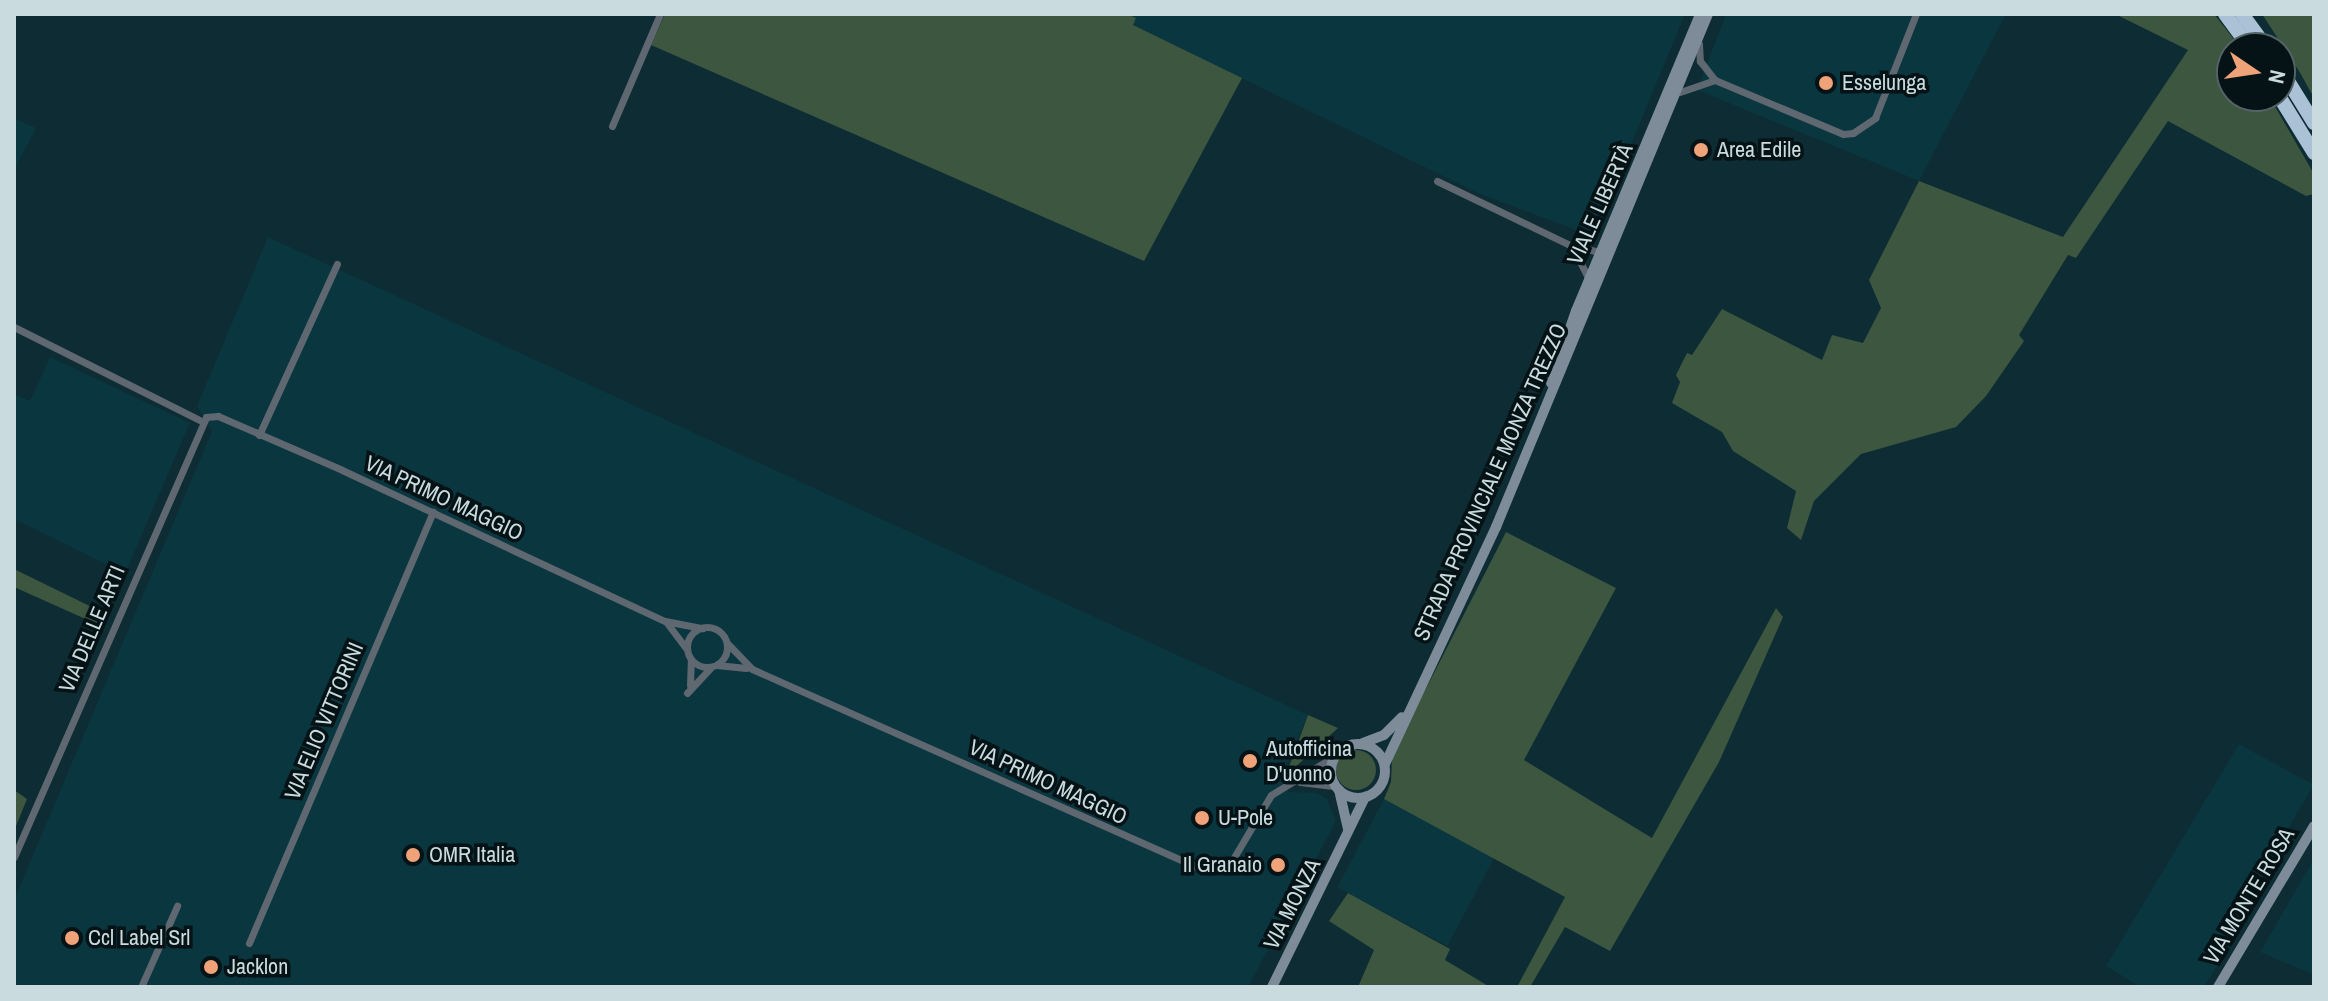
<!DOCTYPE html>
<html>
<head>
<meta charset="utf-8">
<style>
	body { margin:0 }
	#map { position:relative; width:2328px; height:1001px; overflow:hidden; background:#0d2c33; font-family:"Archivo Narrow",sans-serif }
	div>[style] { position:absolute }
	.built>* { inset:0; background:#0a363f; transform-origin:0 0 }
	.green>* { inset:0; background:#3c5640 }
	.round { border-radius:50% }
	.street>* { height:7px; margin:-3.5px; padding:0 3.5px; transform-origin:3.5px; border-radius:3.5px; background:#5f6870 }
	.street>.ring { margin:-3.5px; padding:0; box-sizing:content-box; background:none; border:7px solid #5f6870; border-radius:50% }
	.secondary>* { height:10px; margin:-5px; padding:0 5px; transform-origin:5px; border-radius:5px; background:#7e8c99 }
	.secondary>.ring { margin:-5px; padding:0; box-sizing:content-box; background:none; border:10px solid #7e8c99; border-radius:50% }
	.highway>* { height:14px; margin:-7px; padding:0 7px; transform-origin:7px; border-radius:7px; background:#abc1d6 }
	.dots>* { width:22px; height:22px; translate:-50% -50%; box-sizing:border-box; border:4px solid #061316; border-radius:50% }
	span { translate:-50% -50%; white-space:nowrap; text-align:center; line-height:1.15; -webkit-text-stroke:7px #061316; paint-order:stroke }
	.poi-label { font-size:22px; color:#cadbe0 }
	.left { translate:0 -50%; text-align:left }
	.right { translate:-100% -50%; text-align:right }
	.street-label { font-size:22px; color:#cadbe0 }
	.frame { position:absolute; inset:0; border:16px solid #cadbe0; pointer-events:none }
	.north { position:absolute; left:2216px; top:32px; width:80px; height:80px; box-sizing:border-box; background:#061316; border:2px solid #546367; border-radius:50%; rotate:103deg; font-size:22px; font-weight:700; line-height:32px; text-align:center; color:#cadbe0 }
	.north::after { content:''; display:block; margin:auto; width:28px; height:36px; background:#f0a279; clip-path:polygon(50% 0,100% 100%,50% 72%,0 100%) }
</style>
</head>
<body>
<div id="map">
	<div class="built">
		<i style="clip-path:polygon(1127px 14px,1685px 14px,1596px 230px,1581px 232px,1480px 194px,1132px 25px,1136px 18px)"></i>
		<i style="clip-path:polygon(1726px 14px,2006px 14px,1919px 181px,1697px 90px)"></i>
		<i style="clip-path:polygon(14px 118px,36px 128px,14px 171px)"></i>
		<i style="clip-path:polygon(268px 237px,1308px 715px,1282px 775px,1288px 792px,1317px 793px,1327px 799px,1336px 821px,1248px 987px,14px 987px,14px 900px,212px 431px,197px 406px)"></i>
		<i style="clip-path:polygon(50px 357px,190px 423px,125px 574px,14px 519px,14px 394px,30px 401px)"></i>
		<i style="clip-path:polygon(2239px 744px,2314px 785px,2232px 923px,2239px 931px,2204px 987px,2140px 987px,2106px 966px)"></i>
		<i style="left:1384px;top:799px;width:125px;height:100px;rotate:28deg"></i>
		<i style="clip-path:polygon(2314px 859px,2314px 975px,2260px 952px)"></i>
	</div>
	<div class="green">
		<i style="clip-path:polygon(665px 14px,1127px 14px,1136px 18px,1133px 25px,1242px 78px,1144px 261px,651px 45px)"></i>
		<i style="clip-path:polygon(2115px 14px,2214px 14px,2241px 48px,2232px 48px,2232px 96px,2269px 96px,2314px 174px,2314px 194px,2306px 196px,2168px 121px,2076px 258px,2068px 255px,2019px 335px,2024px 341px,1986px 396px,1956px 427px,1861px 454px,1814px 501px,1801px 540px,1787px 528px,1796px 491px,1733px 451px,1722px 432px,1672px 403px,1680px 382px,1676px 375px,1687px 353px,1692px 355px,1722px 309px,1822px 360px,1832px 335px,1863px 343px,1881px 308px,1869px 280px,1919px 181px,2063px 237px,2188px 50px)"></i>
		<i style="clip-path:polygon(2262px 14px,2314px 14px,2314px 98px,2299px 71px)"></i>
		<i style="clip-path:polygon(1506px 532px,1616px 588px,1524px 760px,1652px 838px,1776px 608px,1783px 617px,1719px 762px,1610px 951px,1565px 927px,1530px 987px,1517px 987px,1565px 897px,1384px 799px,1391px 782px,1392px 758px,1410px 720px)"></i>
		<i style="clip-path:polygon(14px 569px,108px 615px,99px 625px,14px 587px)"></i>
		<i style="clip-path:polygon(1308px 715px,1338px 728px,1290px 772px,1289px 767px)"></i>
		<i class="round" style="left:1336px;top:750px;width:40px;height:40px"></i>
		<i style="clip-path:polygon(14px 790px,27px 799px,14px 831px)"></i>
		<i style="clip-path:polygon(1348px 893px,1450px 949px,1445px 960px,1490px 987px,1358px 987px,1374px 950px,1329px 921px)"></i>
	</div>
	<div class="street">
		<i style="left:1699px;top:44px;width:17px;rotate:87deg"></i>
		<i style="left:1700px;top:61px;width:24px;rotate:52deg"></i>
		<i style="left:1715px;top:80px;width:139px;rotate:22.9deg"></i>
		<i style="left:1843px;top:134px;width:10px;rotate:-6deg"></i>
		<i style="left:1853px;top:133px;width:27px;rotate:-34deg"></i>
		<i style="left:1875px;top:118px;width:112px;rotate:-68.5deg"></i>
		<i style="left:1680px;top:92px;width:37px;rotate:-19deg"></i>
		<i style="left:612px;top:126px;width:122px;rotate:-66.8deg"></i>
		<i style="left:1437px;top:181px;width:150px;rotate:25.7deg"></i>
		<i style="left:1572px;top:246px;width:36px;rotate:63deg"></i>
		<i style="left:1572px;top:246px;width:29px;rotate:12deg"></i>
		<i style="left:14px;top:327px;width:210px;rotate:26.6deg"></i>
		<i style="left:259px;top:435px;width:188px;rotate:-65.5deg"></i>
		<i style="left:667px;top:623px;width:31px;rotate:53deg"></i>
		<i class="ring" style="left:687px;top:627px;width:33px;height:33px"></i>
		<i style="left:727px;top:643px;width:36px;rotate:46deg"></i>
		<i style="left:752px;top:669px;width:490px;rotate:24deg"></i>
		<i style="left:1200px;top:868px;width:16px"></i>
		<i style="left:1216px;top:868px;width:19px;rotate:-28deg"></i>
		<i style="left:1233px;top:859px;width:74px;rotate:-59.3deg"></i>
		<i style="left:1271px;top:795px;width:75px;rotate:-31.4deg"></i>
		<i style="left:717px;top:665px;width:29px;rotate:6deg"></i>
		<i style="left:690px;top:685px;width:25px;rotate:-88deg"></i>
		<i style="left:687px;top:693px;width:34px;rotate:-47deg"></i>
		<i style="left:1300px;top:782px;width:35px;rotate:7deg"></i>
		<i style="left:14px;top:857px;width:480px;rotate:-66.4deg"></i>
		<i style="left:206px;top:417px;width:12px;rotate:-5deg"></i>
		<i style="left:218px;top:416px;width:135px;rotate:23.5deg"></i>
		<i style="left:342px;top:470px;width:357px;rotate:25.1deg"></i>
		<i style="left:665px;top:621px;width:38px;rotate:11deg"></i>
		<i style="left:249px;top:943px;width:469px;rotate:-66.9deg"></i>
		<i style="left:141px;top:987px;width:89px;rotate:-66deg"></i>
	</div>
	<div class="secondary">
		<i style="left:1551px;top:383px;width:76px;rotate:-70.9deg"></i>
		<i style="left:1576px;top:311px;width:322px;rotate:-67.3deg"></i>
		<i style="left:1363px;top:743px;width:22px;rotate:-21deg"></i>
		<i style="left:1384px;top:735px;width:25px;rotate:-45deg"></i>
		<i class="ring" style="left:1331px;top:744px;width:44px;height:44px"></i>
		<i style="left:1385px;top:764px;width:262px;rotate:-64.9deg"></i>
		<i style="left:1496px;top:527px;width:555px;rotate:-67.55deg"></i>
		<i style="left:1339px;top:790px;width:40px;rotate:77deg"></i>
		<i style="left:1272px;top:987px;width:212px;rotate:-63.9deg"></i>
		<i style="left:2218px;top:987px;width:187px;rotate:-59.2deg"></i>
	</div>
	<div class="highway">
		<i style="left:2225px;top:14px;width:42px;rotate:53.7deg"></i>
		<i style="left:2242px;top:14px;width:42px;rotate:53.7deg"></i>
		<i style="left:2280px;top:68px;width:65px;rotate:58.3deg"></i>
		<i style="left:2279px;top:96px;width:67px;rotate:58.4deg"></i>
	</div>
	<div class="dots">
		<i style="left:1826px;top:83px;background:#f0a279"></i>
		<i style="left:1701px;top:150px;background:#f0a279"></i>
		<i style="left:1250px;top:761px;background:#f0a279"></i>
		<i style="left:1202px;top:818px;background:#f0a279"></i>
		<i style="left:413px;top:855px;background:#f0a279"></i>
		<i style="left:1278px;top:865px;background:#f0a279"></i>
		<i style="left:72px;top:938px;background:#f0a279"></i>
		<i style="left:211px;top:967px;background:#f0a279"></i>
	</div>
	<div class="poi-label">
		<span class="left" style="left:1842px;top:83px">Esselunga</span>
		<span class="left" style="left:1717px;top:150px">Area Edile</span>
		<span class="left" style="left:1266px;top:761px">Autofficina<br>D'uonno</span>
		<span class="left" style="left:1218px;top:818px">U-Pole</span>
		<span class="left" style="left:429px;top:855px">OMR Italia</span>
		<span class="right" style="left:1262px;top:865px">Il Granaio</span>
		<span class="left" style="left:88px;top:938px">Ccl Label Srl</span>
		<span class="left" style="left:227px;top:967px">Jacklon</span>
	</div>
	<div class="street-label">
		<span style="left:1600px;top:204px;rotate:-66deg">VIALE LIBERTÀ</span>
		<span style="left:1490px;top:482px;rotate:-66deg">STRADA PROVINCIALE MONZA TREZZO</span>
		<span style="left:444px;top:498px;rotate:25deg">VIA PRIMO MAGGIO</span>
		<span style="left:92px;top:629px;rotate:-67deg">VIA DELLE ARTI</span>
		<span style="left:324px;top:721px;rotate:-67deg">VIA ELIO VITTORINI</span>
		<span style="left:1048px;top:782px;rotate:25deg">VIA PRIMO MAGGIO</span>
		<span style="left:2249px;top:896px;rotate:-59deg">VIA MONTE ROSA</span>
		<span style="left:1292px;top:904px;rotate:-63deg">VIA MONZA</span>
	</div>
	<div class="frame"></div>
	<div class="north">N</div>
</div>
</body>
</html>
